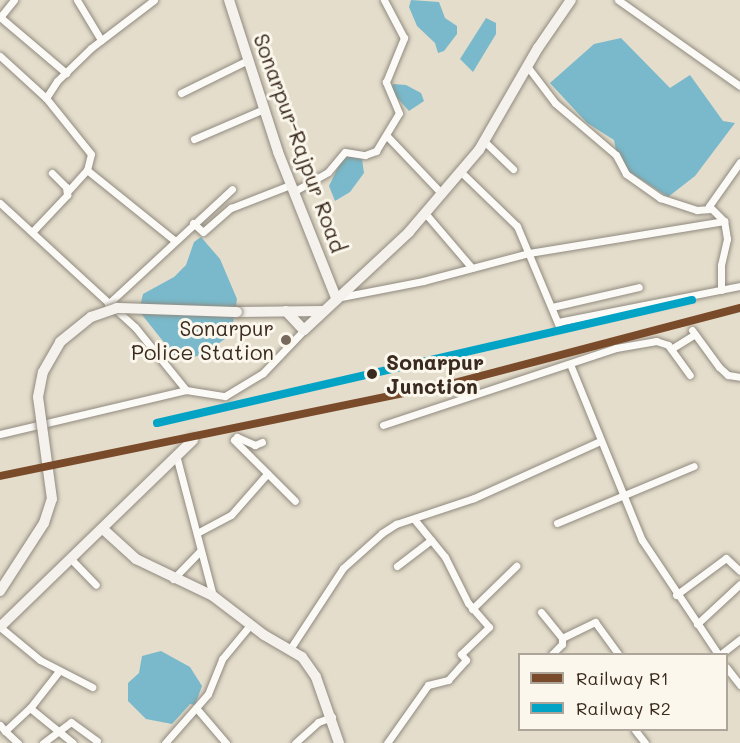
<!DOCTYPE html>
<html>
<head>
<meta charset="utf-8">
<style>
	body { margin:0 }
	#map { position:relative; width:740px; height:743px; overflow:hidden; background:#e4ddcc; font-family:Mali,sans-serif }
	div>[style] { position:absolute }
	.water>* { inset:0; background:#79b9cb }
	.roads { filter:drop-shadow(0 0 2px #908a7f) drop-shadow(0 0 2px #908a7f) }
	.street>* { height:7px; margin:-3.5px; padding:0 3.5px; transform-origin:3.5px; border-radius:3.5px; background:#fbfaf7 }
	.secondary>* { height:10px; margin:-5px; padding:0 5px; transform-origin:5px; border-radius:5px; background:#f5f1ed }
	.bridges { filter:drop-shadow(0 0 2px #908a7f) drop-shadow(0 0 2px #908a7f) }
	.secondary-bridge>* { height:10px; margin:-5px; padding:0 5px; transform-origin:5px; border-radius:5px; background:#f5f1ed }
	.rail-1>* { height:8px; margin:-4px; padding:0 4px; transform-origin:4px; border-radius:4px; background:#7a4b2a }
	.rail-2>* { height:8px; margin:-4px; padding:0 4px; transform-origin:4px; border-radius:4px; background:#03a3c5 }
	.dots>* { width:16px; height:16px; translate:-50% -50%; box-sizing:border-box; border:3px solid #fbf7ec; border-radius:50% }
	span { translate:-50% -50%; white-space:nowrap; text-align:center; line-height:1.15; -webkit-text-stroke:6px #fbf7ec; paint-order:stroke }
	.street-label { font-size:21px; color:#3b2a1e }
	.poi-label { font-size:21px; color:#3b2a1e }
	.right { translate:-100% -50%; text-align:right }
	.stop-label { font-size:21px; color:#3b2a1e; font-weight:700 }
	.left { translate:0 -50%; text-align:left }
	.legend { position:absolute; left:518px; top:653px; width:210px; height:78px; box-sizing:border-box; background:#fbf7ec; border:2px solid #aea59a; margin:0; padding:8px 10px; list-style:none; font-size:18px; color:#3b2a1e }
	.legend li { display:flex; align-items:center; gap:12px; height:30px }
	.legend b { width:30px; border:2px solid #aea59a }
</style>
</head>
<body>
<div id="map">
	<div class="water">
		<i style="clip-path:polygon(411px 0,439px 2px,445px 18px,457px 26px,457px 34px,444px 51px,438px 53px,435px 43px,417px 26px,409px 7px)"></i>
		<i style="clip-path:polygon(486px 18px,496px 23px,496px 34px,473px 72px,460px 59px)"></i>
		<i style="clip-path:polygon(621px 38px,670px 88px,690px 75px,723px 121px,735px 123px,695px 176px,668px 197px,625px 169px,618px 161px,614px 140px,587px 123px,550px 83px,594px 44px)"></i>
		<i style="clip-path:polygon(393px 84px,406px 85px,421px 93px,424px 101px,409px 111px,391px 91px)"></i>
		<i style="clip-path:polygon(344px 155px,362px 159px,364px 173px,350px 192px,335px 201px,329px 186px)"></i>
		<i style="clip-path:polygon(201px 237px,220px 259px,237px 299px,231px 335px,201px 355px,185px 359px,174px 355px,139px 311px,143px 294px,174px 277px,186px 265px,194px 242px)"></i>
		<i style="clip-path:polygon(161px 651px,190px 667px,202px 686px,195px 705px,190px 704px,172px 724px,146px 719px,128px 701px,128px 683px,139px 673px,142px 656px)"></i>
	</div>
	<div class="roads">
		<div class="street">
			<i style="left:14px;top:0;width:22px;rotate:129deg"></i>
			<i style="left:0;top:17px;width:87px;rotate:40.3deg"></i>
			<i style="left:77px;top:0;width:47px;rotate:59deg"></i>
			<i style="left:618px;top:0;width:149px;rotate:35.2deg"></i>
			<i style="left:0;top:56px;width:62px;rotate:42.4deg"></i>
			<i style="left:527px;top:66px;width:46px;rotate:52.9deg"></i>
			<i style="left:555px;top:103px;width:80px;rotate:40.4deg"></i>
			<i style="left:616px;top:155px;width:21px;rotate:62deg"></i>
			<i style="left:626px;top:174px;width:42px;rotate:35.2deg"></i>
			<i style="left:660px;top:198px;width:39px;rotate:18deg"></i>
			<i style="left:697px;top:210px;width:14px;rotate:-4deg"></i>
			<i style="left:181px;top:93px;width:75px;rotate:-26.2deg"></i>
			<i style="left:387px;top:136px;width:80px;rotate:46.5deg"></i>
			<i style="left:194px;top:139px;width:76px;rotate:-23.2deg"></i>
			<i style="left:485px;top:142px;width:39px;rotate:44deg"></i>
			<i style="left:87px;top:170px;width:16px;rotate:-76deg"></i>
			<i style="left:91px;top:154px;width:72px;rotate:-128.8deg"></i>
			<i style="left:46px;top:98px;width:20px;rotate:-57deg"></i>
			<i style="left:57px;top:81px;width:47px;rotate:-44.1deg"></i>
			<i style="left:91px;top:48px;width:79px;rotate:-37.3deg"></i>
			<i style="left:461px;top:172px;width:78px;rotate:44deg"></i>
			<i style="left:517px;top:226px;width:108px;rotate:67.2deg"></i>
			<i style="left:68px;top:191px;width:28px;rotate:-48deg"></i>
			<i style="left:87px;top:170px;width:112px;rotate:38.8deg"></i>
			<i style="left:293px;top:192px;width:40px;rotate:-29.7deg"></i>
			<i style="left:328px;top:172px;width:26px;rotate:-50deg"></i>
			<i style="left:345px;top:152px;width:20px;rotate:9deg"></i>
			<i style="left:365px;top:155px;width:12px;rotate:-20deg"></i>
			<i style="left:376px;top:151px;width:44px;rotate:-58.8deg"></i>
			<i style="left:399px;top:113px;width:34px;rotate:-113deg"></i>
			<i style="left:386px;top:82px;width:48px;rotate:-67.8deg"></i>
			<i style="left:404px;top:38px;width:43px;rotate:-117.8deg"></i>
			<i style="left:0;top:203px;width:183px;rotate:42.6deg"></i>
			<i style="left:135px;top:327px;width:81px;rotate:51deg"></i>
			<i style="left:425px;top:213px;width:72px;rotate:49.5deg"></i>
			<i style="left:193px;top:223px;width:13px;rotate:42deg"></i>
			<i style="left:203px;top:232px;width:37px;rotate:-41deg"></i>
			<i style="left:231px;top:208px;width:63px;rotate:-21.3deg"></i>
			<i style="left:33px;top:231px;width:50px;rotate:-46.6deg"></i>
			<i style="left:67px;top:195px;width:8px;rotate:-97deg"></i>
			<i style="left:66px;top:187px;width:20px;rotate:-135deg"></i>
			<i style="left:721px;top:290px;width:25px;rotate:-90deg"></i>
			<i style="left:721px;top:265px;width:27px;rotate:-77deg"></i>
			<i style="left:727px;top:239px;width:18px;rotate:-99deg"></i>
			<i style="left:724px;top:221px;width:21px;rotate:-135deg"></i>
			<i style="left:709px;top:206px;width:54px;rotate:-54.8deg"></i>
			<i style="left:341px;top:297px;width:84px;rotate:-11deg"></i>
			<i style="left:423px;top:281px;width:110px;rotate:-14.8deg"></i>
			<i style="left:529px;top:253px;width:198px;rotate:-9.3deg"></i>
			<i style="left:108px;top:304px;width:169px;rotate:-42.8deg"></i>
			<i style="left:552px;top:307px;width:89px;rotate:-12.9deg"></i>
			<i style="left:558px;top:322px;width:186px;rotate:-11.2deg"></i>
			<i style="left:692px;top:330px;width:46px;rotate:53.9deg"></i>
			<i style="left:719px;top:367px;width:12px;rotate:42deg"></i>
			<i style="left:728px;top:375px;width:12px;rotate:9deg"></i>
			<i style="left:671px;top:349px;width:28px;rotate:-32deg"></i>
			<i style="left:570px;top:364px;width:190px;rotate:67.8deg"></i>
			<i style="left:642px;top:540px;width:137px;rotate:56.3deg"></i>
			<i style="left:383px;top:425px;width:245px;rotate:-18.3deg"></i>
			<i style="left:616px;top:348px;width:41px;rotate:-9.9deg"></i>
			<i style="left:656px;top:341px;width:13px;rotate:18deg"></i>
			<i style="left:668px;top:345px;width:37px;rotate:54deg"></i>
			<i style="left:0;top:434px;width:191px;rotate:-13.3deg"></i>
			<i style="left:186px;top:390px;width:39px;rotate:9deg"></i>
			<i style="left:225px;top:396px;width:44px;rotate:-31.2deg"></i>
			<i style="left:263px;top:373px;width:59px;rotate:-46.4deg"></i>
			<i style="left:262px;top:442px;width:8px;rotate:157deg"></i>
			<i style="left:255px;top:445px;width:20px;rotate:-156deg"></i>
			<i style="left:237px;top:437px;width:4px;rotate:135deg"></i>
			<i style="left:234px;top:440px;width:86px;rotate:45deg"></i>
			<i style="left:176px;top:455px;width:146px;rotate:75.3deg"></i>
			<i style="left:557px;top:523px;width:148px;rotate:-22.6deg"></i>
			<i style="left:197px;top:533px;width:38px;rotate:-28deg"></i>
			<i style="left:231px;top:515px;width:55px;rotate:-48.7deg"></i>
			<i style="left:70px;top:558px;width:37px;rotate:46deg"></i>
			<i style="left:397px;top:566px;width:43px;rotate:-37.4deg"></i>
			<i style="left:173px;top:579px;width:39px;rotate:-46deg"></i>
			<i style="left:676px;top:595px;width:62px;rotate:-36.5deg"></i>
			<i style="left:726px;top:558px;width:19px;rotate:43deg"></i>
			<i style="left:472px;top:609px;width:62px;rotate:-44.3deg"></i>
			<i style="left:541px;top:612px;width:33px;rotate:51deg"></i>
			<i style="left:562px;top:638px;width:6px;rotate:90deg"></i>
			<i style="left:562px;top:644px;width:14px;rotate:135deg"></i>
			<i style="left:697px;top:624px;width:59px;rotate:-42.9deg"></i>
			<i style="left:0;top:627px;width:52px;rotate:39.5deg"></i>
			<i style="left:40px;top:660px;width:59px;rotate:27.4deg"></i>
			<i style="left:562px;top:638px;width:37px;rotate:-26deg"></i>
			<i style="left:595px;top:622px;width:39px;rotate:54deg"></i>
			<i style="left:290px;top:649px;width:97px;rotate:-56.8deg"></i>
			<i style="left:343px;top:568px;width:52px;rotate:-41.9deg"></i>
			<i style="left:382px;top:533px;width:17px;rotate:-33deg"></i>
			<i style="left:396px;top:524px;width:82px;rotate:-18.4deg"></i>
			<i style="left:474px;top:498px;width:138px;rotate:-24.3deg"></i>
			<i style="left:721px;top:654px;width:24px;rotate:-38deg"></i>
			<i style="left:726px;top:667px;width:23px;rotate:52deg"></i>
			<i style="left:30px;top:708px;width:55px;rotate:39.1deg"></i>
			<i style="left:197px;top:709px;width:45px;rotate:49.5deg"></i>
			<i style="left:0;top:725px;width:8px;rotate:50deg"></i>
			<i style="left:5px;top:731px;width:34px;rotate:-43deg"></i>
			<i style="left:30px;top:708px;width:47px;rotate:-51.9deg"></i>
			<i style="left:635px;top:730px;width:16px;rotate:52deg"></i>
			<i style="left:5px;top:731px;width:18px;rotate:43deg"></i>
			<i style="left:43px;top:743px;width:35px;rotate:-37deg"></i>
			<i style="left:71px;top:722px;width:32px;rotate:36deg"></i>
			<i style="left:165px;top:743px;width:65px;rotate:-48.7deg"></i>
			<i style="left:208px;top:694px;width:38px;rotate:-68deg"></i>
			<i style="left:222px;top:659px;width:45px;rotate:-50.4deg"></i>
			<i style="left:295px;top:743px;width:31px;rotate:-42deg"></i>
			<i style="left:318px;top:722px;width:15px;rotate:-20deg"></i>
			<i style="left:387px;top:743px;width:71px;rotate:-54.7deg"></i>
			<i style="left:428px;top:685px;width:21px;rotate:-14deg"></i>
			<i style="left:448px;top:680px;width:27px;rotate:-48deg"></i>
			<i style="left:466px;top:660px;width:8px;rotate:-130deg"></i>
			<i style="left:461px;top:654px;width:39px;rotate:-44deg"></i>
			<i style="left:489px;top:627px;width:32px;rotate:-131deg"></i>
			<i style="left:468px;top:603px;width:51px;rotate:-116.6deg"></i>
			<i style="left:445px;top:557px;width:49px;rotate:-129.2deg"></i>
		</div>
		<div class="secondary">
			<i style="left:229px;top:0;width:160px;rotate:72.1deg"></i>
			<i style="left:278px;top:152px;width:157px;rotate:68.3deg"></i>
			<i style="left:286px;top:311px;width:26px;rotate:47deg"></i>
			<i style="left:304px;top:330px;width:144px;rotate:-43deg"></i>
			<i style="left:409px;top:232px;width:108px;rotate:-49.5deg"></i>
			<i style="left:479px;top:150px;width:118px;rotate:-60deg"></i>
			<i style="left:538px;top:48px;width:58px;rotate:-55.5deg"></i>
			<i style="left:237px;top:312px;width:85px;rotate:-0.7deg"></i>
			<i style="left:103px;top:529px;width:45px;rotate:42.3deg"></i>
			<i style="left:136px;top:559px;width:85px;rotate:25.7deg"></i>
			<i style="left:213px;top:596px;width:64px;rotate:37.4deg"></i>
			<i style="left:264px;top:635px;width:44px;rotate:30.1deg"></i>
			<i style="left:302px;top:657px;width:24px;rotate:55deg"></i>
			<i style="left:316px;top:677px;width:70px;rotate:70.8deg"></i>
			<i style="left:0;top:627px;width:269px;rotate:-44.1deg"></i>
		</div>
	</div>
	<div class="bridges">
		<div class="secondary-bridge">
			<i style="left:0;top:591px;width:81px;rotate:-57.1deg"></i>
			<i style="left:44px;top:523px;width:25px;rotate:-72deg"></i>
			<i style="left:52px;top:499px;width:103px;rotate:-97.8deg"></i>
			<i style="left:38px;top:397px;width:25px;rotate:-79deg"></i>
			<i style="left:43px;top:372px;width:34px;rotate:-60deg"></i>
			<i style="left:60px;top:342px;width:40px;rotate:-39deg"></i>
			<i style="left:91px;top:317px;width:28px;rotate:-19deg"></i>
			<i style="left:117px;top:308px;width:120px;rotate:1.9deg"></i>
		</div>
	</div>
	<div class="rail-1">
		<i style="left:0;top:476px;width:459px;rotate:-11.6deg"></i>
		<i style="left:450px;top:384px;width:300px;rotate:-14.7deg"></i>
	</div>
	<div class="rail-2">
		<i style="left:157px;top:423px;width:549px;rotate:-12.95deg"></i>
	</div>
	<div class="dots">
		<i style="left:286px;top:340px;background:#76695b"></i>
		<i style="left:372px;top:374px;background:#3b2a1e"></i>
	</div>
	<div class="street-label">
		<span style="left:300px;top:143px;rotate:70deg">Sonarpur-Rajpur Road</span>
	</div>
	<div class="poi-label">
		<span class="right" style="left:274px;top:340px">Sonarpur<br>Police Station</span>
	</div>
	<div class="stop-label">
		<span class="left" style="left:386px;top:374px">Sonarpur<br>Junction</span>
	</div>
	<ul class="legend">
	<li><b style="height:8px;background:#7a4b2a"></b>Railway R1</li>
	<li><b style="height:8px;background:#03a3c5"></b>Railway R2</li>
	</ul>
</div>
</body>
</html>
